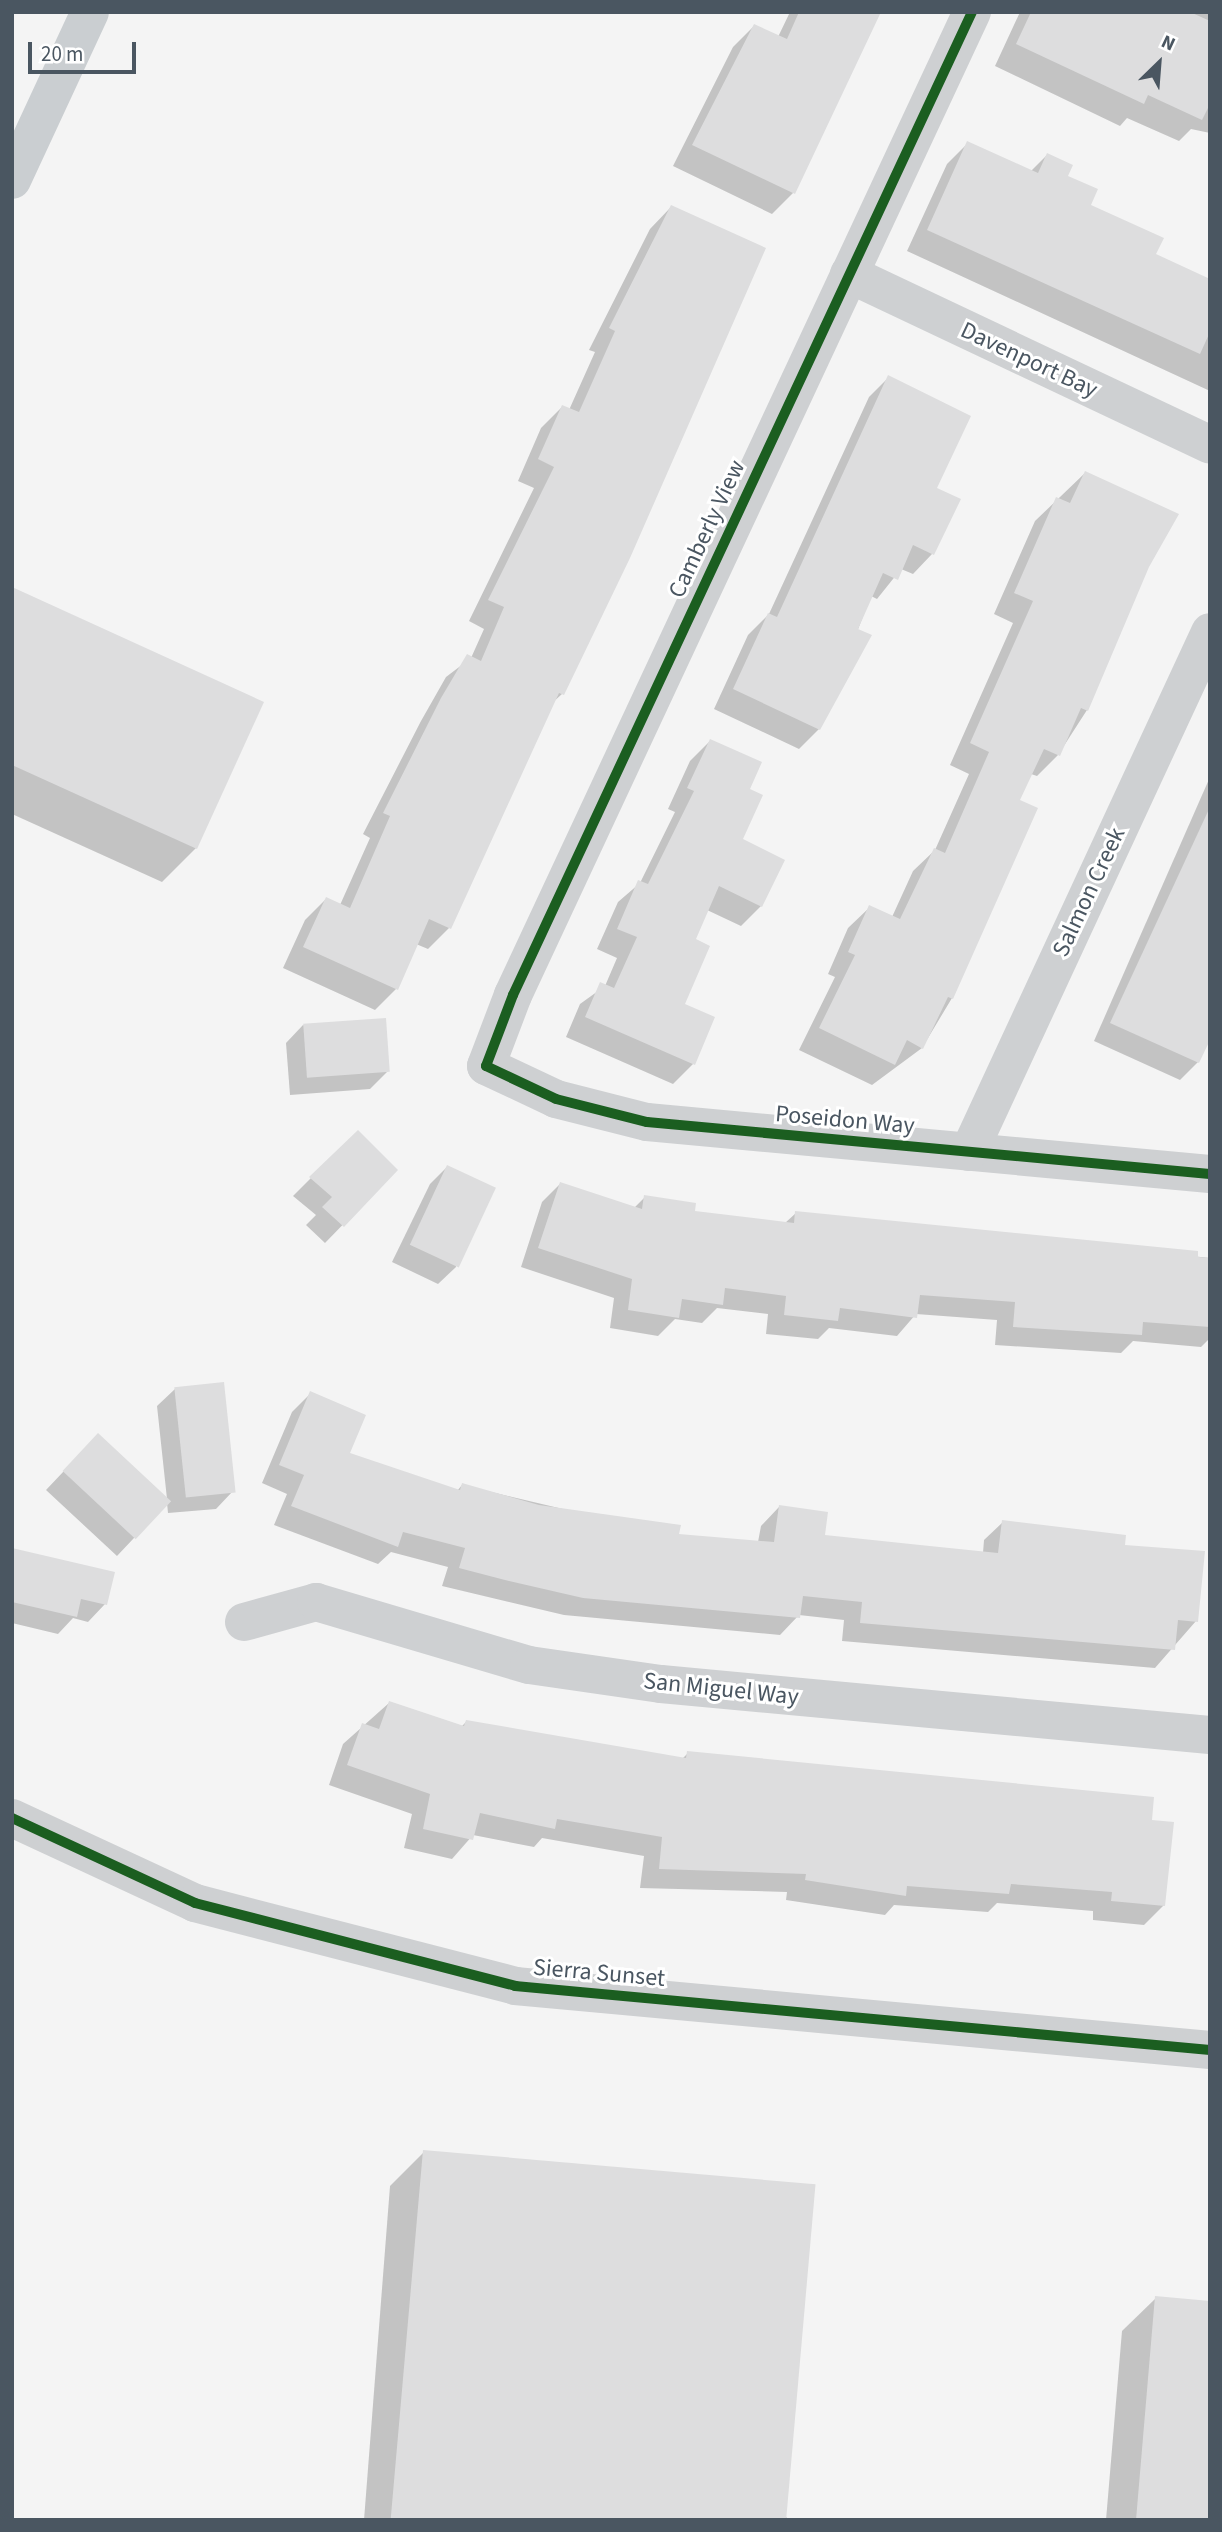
<!DOCTYPE html>
<html>
<head>
<meta charset="utf-8">
<style>
	body { margin:0 }
	#map { position:relative; width:1222px; height:2532px; overflow:hidden; background:#f4f4f4; font-family:"Source Sans 3",sans-serif }
	div>[style] { position:absolute }
	.shadow>* { inset:0; background:#0003 }
	.building>* { inset:0; background:#ddddde; transform-origin:0 0 }
	.minor>* { height:38px; margin:-19px; padding:0 19px; transform-origin:19px; border-radius:19px; background:#ced0d2 }
	.major>* { height:38px; margin:-19px; padding:0 19px; transform-origin:19px; border-radius:19px; background:#caced1 }
	.cycleway>* { height:10px; margin:-5px; padding:0 5px; transform-origin:5px; border-radius:5px; background:#1b5e20 }
	span { translate:-50% -50%; white-space:nowrap; text-align:center; line-height:1.15; -webkit-text-stroke:6px #fff; paint-order:stroke }
	.street-label { font-size:24px; color:#4a5661 }
	.frame { position:absolute; inset:0; border:14px solid #4a5661; pointer-events:none }
	.north { position:absolute; left:1124px; top:28px; width:70px; height:70px; -webkit-text-stroke:5px #fff; paint-order:stroke; rotate:25deg; font-size:19px; font-weight:700; line-height:28px; text-align:center; color:#4a5661 }
	.north::after { content:''; display:block; margin:auto; width:24px; height:32px; background:#4a5661; clip-path:polygon(50% 0,100% 100%,50% 72%,0 100%) }
	.scale { position:absolute; left:28px; top:42px; width:108px; height:32px; box-sizing:border-box; border:4px solid #4a5661; border-top:0; padding-left:9px; font-size:21px; line-height:24px; white-space:nowrap; color:#4a5661; -webkit-text-stroke:5px #fff; paint-order:stroke }
</style>
</head>
<body>
<div id="map">
	<div class="shadow">
		<i style="clip-path:polygon(790px 12px,874px 12px,793px 193px,772px 214px,673px 166px,733px 47px,754px 26px,778px 37px)"></i>
		<i style="clip-path:polygon(1020px 12px,1210px 12px,1210px 133px,1191px 129px,1179px 141px,1127px 118px,1120px 126px,995px 66px)"></i>
		<i style="clip-path:polygon(968px 143px,1030px 172px,1047px 155px,1088px 206px,1154px 255px,1210px 280px,1210px 391px,907px 251px,947px 164px)"></i>
		<i style="clip-path:polygon(671px 207px,562px 694px,551px 704px,449px 928px,428px 949px,416px 944px,396px 989px,375px 1010px,283px 968px,305px 920px,326px 899px,340px 905px,370px 838px,363px 834px,421px 721px,446px 677px,471px 658px,484px 629px,469px 621px,534px 488px,518px 481px,541px 428px,562px 407px,569px 410px,595px 352px,589px 350px,650px 229px)"></i>
		<i style="clip-path:polygon(889px 377px,934px 488px,932px 554px,913px 574px,901px 569px,877px 599px,871px 596px,819px 729px,799px 749px,714px 709px,748px 635px,769px 614px,869px 397px)"></i>
		<i style="clip-path:polygon(1085px 473px,1147px 566px,1087px 710px,1058px 755px,1037px 776px,1031px 774px,1018px 801px,1035px 809px,952px 998px,922px 1048px,872px 1085px,799px 1050px,835px 977px,828px 974px,848px 928px,870px 907px,892px 917px,913px 871px,935px 850px,969px 774px,950px 765px,1013px 623px,994px 614px,1035px 521px)"></i>
		<i style="clip-path:polygon(12px 589px,196px 848px,162px 882px,12px 814px)"></i>
		<i style="clip-path:polygon(710px 741px,748px 790px,741px 840px,761px 906px,741px 926px,707px 910px,693px 940px,683px 1005px,693px 1064px,673px 1084px,566px 1037px,580px 1004px,605px 986px,617px 958px,597px 949px,618px 902px,640px 883px,675px 812px,668px 809px,690px 761px)"></i>
		<i style="clip-path:polygon(1210px 777px,1210px 1035px,1198px 1062px,1180px 1080px,1094px 1041px)"></i>
		<i style="clip-path:polygon(303px 1025px,388px 1071px,370px 1089px,290px 1095px,286px 1043px)"></i>
		<i style="clip-path:polygon(447px 1167px,456px 1267px,438px 1284px,392px 1262px,430px 1184px)"></i>
		<i style="clip-path:polygon(396px 1170px,325px 1243px,306px 1225px,316px 1215px,293px 1196px,311px 1178px)"></i>
		<i style="clip-path:polygon(560px 1184px,634px 1208px,645px 1197px,693px 1213px,785px 1223px,796px 1213px,1210px 1258px,1210px 1338px,1201px 1347px,1133px 1341px,1121px 1353px,995px 1345px,997px 1320px,916px 1314px,897px 1336px,829px 1328px,818px 1339px,766px 1334px,768px 1314px,717px 1308px,702px 1323px,675px 1319px,658px 1336px,610px 1328px,614px 1298px,521px 1267px,542px 1202px)"></i>
		<i style="clip-path:polygon(175px 1389px,233px 1491px,216px 1509px,168px 1513px,167px 1503px,117px 1556px,46px 1490px,81px 1453px,167px 1499px,157px 1406px)"></i>
		<i style="clip-path:polygon(311px 1393px,348px 1454px,457px 1491px,462px 1485px,677px 1536px,758px 1542px,761px 1526px,779px 1507px,823px 1536px,983px 1553px,984px 1540px,1003px 1522px,1123px 1546px,1196px 1621px,1155px 1668px,842px 1641px,844px 1620px,799px 1615px,780px 1635px,564px 1615px,442px 1586px,448px 1567px,391px 1552px,378px 1564px,274px 1525px,287px 1494px,262px 1483px,292px 1412px)"></i>
		<i style="clip-path:polygon(12px 1550px,105px 1604px,88px 1622px,73px 1618px,58px 1634px,12px 1623px)"></i>
		<i style="clip-path:polygon(389px 1703px,461px 1727px,466px 1722px,682px 1759px,688px 1753px,1150px 1821px,1164px 1905px,1144px 1925px,1093px 1920px,1093px 1911px,997px 1903px,988px 1912px,894px 1905px,885px 1915px,786px 1900px,787px 1892px,640px 1888px,644px 1856px,542px 1838px,534px 1847px,473px 1835px,452px 1859px,404px 1848px,412px 1814px,329px 1785px,343px 1744px)"></i>
		<i style="clip-path:polygon(424px 2152px,789px 2520px,364px 2520px,390px 2186px)"></i>
		<i style="clip-path:polygon(1156px 2298px,1210px 2520px,1106px 2520px,1122px 2331px)"></i>
	</div>
	<div class="building">
		<i style="clip-path:polygon(799px 12px,881px 12px,795px 194px,692px 145px,754px 24px,787px 39px)"></i>
		<i style="clip-path:polygon(1031px 12px,1190px 12px,1210px 21px,1210px 104px,1202px 120px,1148px 95px,1144px 104px,1016px 44px)"></i>
		<i style="clip-path:polygon(967px 141px,1038px 173px,1047px 153px,1073px 165px,1068px 176px,1098px 189px,1091px 205px,1164px 238px,1156px 254px,1210px 279px,1210px 332px,1200px 354px,927px 230px)"></i>
		<i style="clip-path:polygon(671px 205px,766px 248px,630px 558px,564px 695px,559px 693px,451px 929px,429px 919px,398px 990px,303px 947px,326px 897px,350px 908px,390px 816px,383px 813px,441px 698px,467px 654px,481px 661px,504px 607px,488px 600px,554px 467px,538px 459px,562px 405px,579px 412px,615px 331px,609px 328px)"></i>
		<i style="clip-path:polygon(888px 375px,971px 416px,937px 488px,961px 499px,934px 555px,913px 545px,898px 580px,883px 573px,858px 629px,872px 635px,820px 730px,733px 689px,768px 613px,777px 617px)"></i>
		<i style="clip-path:polygon(1085px 471px,1179px 514px,1149px 567px,1088px 711px,1081px 708px,1060px 756px,1044px 749px,1020px 800px,1038px 808px,953px 999px,948px 997px,923px 1049px,907px 1040px,895px 1065px,819px 1028px,855px 955px,848px 952px,869px 905px,900px 919px,934px 848px,945px 853px,989px 752px,970px 743px,1033px 601px,1014px 593px,1056px 497px,1070px 503px)"></i>
		<i style="clip-path:polygon(12px 587px,264px 702px,197px 849px,12px 765px)"></i>
		<i style="clip-path:polygon(710px 739px,762px 762px,750px 789px,763px 795px,743px 839px,785px 860px,762px 907px,719px 886px,696px 939px,710px 946px,685px 1004px,715px 1017px,695px 1065px,585px 1017px,600px 982px,614px 988px,637px 937px,617px 929px,638px 880px,648px 884px,694px 791px,687px 788px)"></i>
		<i style="clip-path:polygon(1210px 807px,1210px 1040px,1199px 1063px,1110px 1023px)"></i>
		<i style="left:386px;top:1018px;width:54px;height:83px;rotate:86deg"></i>
		<i style="clip-path:polygon(358px 1130px,398px 1170px,344px 1227px,322px 1207px,332px 1197px,309px 1177px)"></i>
		<i style="left:447px;top:1165px;width:54px;height:88px;rotate:25deg"></i>
		<i style="clip-path:polygon(560px 1182px,642px 1209px,644px 1195px,696px 1203px,695px 1211px,794px 1223px,795px 1211px,1198px 1251px,1198px 1257px,1210px 1258px,1210px 1327px,1143px 1322px,1142px 1335px,1013px 1327px,1015px 1302px,920px 1295px,917px 1318px,840px 1308px,838px 1321px,784px 1315px,786px 1296px,725px 1288px,723px 1305px,682px 1299px,679px 1318px,628px 1310px,632px 1279px,538px 1248px)"></i>
		<i style="left:224px;top:1382px;width:111px;height:50px;rotate:84deg"></i>
		<i style="clip-path:polygon(310px 1391px,366px 1415px,350px 1453px,460px 1490px,462px 1483px,539px 1505px,681px 1525px,679px 1534px,774px 1542px,779px 1505px,828px 1512px,825px 1535px,920px 1545px,998px 1553px,1002px 1520px,1126px 1535px,1125px 1545px,1205px 1551px,1198px 1622px,1178px 1620px,1175px 1650px,860px 1623px,862px 1602px,803px 1596px,800px 1618px,583px 1598px,505px 1580px,459px 1568px,465px 1548px,403px 1532px,398px 1547px,291px 1506px,304px 1475px,279px 1465px)"></i>
		<i style="left:98px;top:1433px;width:100px;height:52px;rotate:43deg"></i>
		<i style="clip-path:polygon(12px 1548px,115px 1572px,107px 1605px,81px 1599px,77px 1617px,12px 1602px)"></i>
		<i style="clip-path:polygon(389px 1701px,464px 1726px,466px 1720px,686px 1758px,687px 1751px,1154px 1797px,1152px 1820px,1174px 1822px,1165px 1906px,1111px 1901px,1112px 1892px,1011px 1884px,1009px 1894px,907px 1886px,906px 1896px,805px 1880px,806px 1874px,659px 1869px,662px 1837px,557px 1819px,555px 1829px,480px 1813px,473px 1840px,423px 1829px,430px 1794px,347px 1765px,362px 1723px,379px 1729px)"></i>
		<i style="left:423px;top:2150px;width:394px;height:371px;rotate:5deg"></i>
		<i style="clip-path:polygon(1155px 2296px,1210px 2301px,1210px 2520px,1136px 2520px)"></i>
	</div>
	<div class="minor">
		<i style="left:972px;top:12px;width:1085px;rotate:115.03deg"></i>
		<i style="left:513px;top:995px;width:76px;rotate:110.8deg"></i>
		<i style="left:486px;top:1066px;width:77px;rotate:25.2deg"></i>
		<i style="left:556px;top:1099px;width:94px;rotate:14.2deg"></i>
		<i style="left:647px;top:1122px;width:565px;rotate:5.28deg"></i>
		<i style="left:849px;top:274px;width:399px;rotate:25.3deg"></i>
		<i style="left:969px;top:1152px;width:573px;rotate:-65.13deg"></i>
		<i style="left:244px;top:1622px;width:75px;rotate:-15.5deg"></i>
		<i style="left:316px;top:1602px;width:222px;rotate:16.5deg"></i>
		<i style="left:529px;top:1665px;width:133px;rotate:8.2deg"></i>
		<i style="left:661px;top:1684px;width:551px;rotate:5.31deg"></i>
		<i style="left:12px;top:1818px;width:202px;rotate:24.9deg"></i>
		<i style="left:195px;top:1903px;width:331px;rotate:14.5deg"></i>
		<i style="left:515px;top:1986px;width:698px;rotate:5.26deg"></i>
	</div>
	<div class="major">
		<i style="left:12px;top:180px;width:185px;rotate:-65.1deg"></i>
	</div>
	<div class="cycleway">
		<i style="left:972px;top:12px;width:1085px;rotate:115.03deg"></i>
		<i style="left:513px;top:995px;width:76px;rotate:110.8deg"></i>
		<i style="left:486px;top:1066px;width:77px;rotate:25.2deg"></i>
		<i style="left:556px;top:1099px;width:94px;rotate:14.2deg"></i>
		<i style="left:647px;top:1122px;width:565px;rotate:5.28deg"></i>
		<i style="left:12px;top:1818px;width:202px;rotate:24.9deg"></i>
		<i style="left:195px;top:1903px;width:331px;rotate:14.5deg"></i>
		<i style="left:515px;top:1986px;width:698px;rotate:5.26deg"></i>
	</div>
	<div class="street-label">
		<span style="left:1029px;top:360px;rotate:25deg">Davenport Bay</span>
		<span style="left:707px;top:529px;rotate:-65deg">Camberly View</span>
		<span style="left:1089px;top:892px;rotate:-65deg">Salmon Creek</span>
		<span style="left:845px;top:1120px;rotate:5deg">Poseidon Way</span>
		<span style="left:721px;top:1689px;rotate:6deg">San Miguel Way</span>
		<span style="left:599px;top:1973px;rotate:5deg">Sierra Sunset</span>
	</div>
	<div class="frame"></div>
	<div class="north">N</div>
	<div class="scale">20 m</div>
</div>
</body>
</html>
